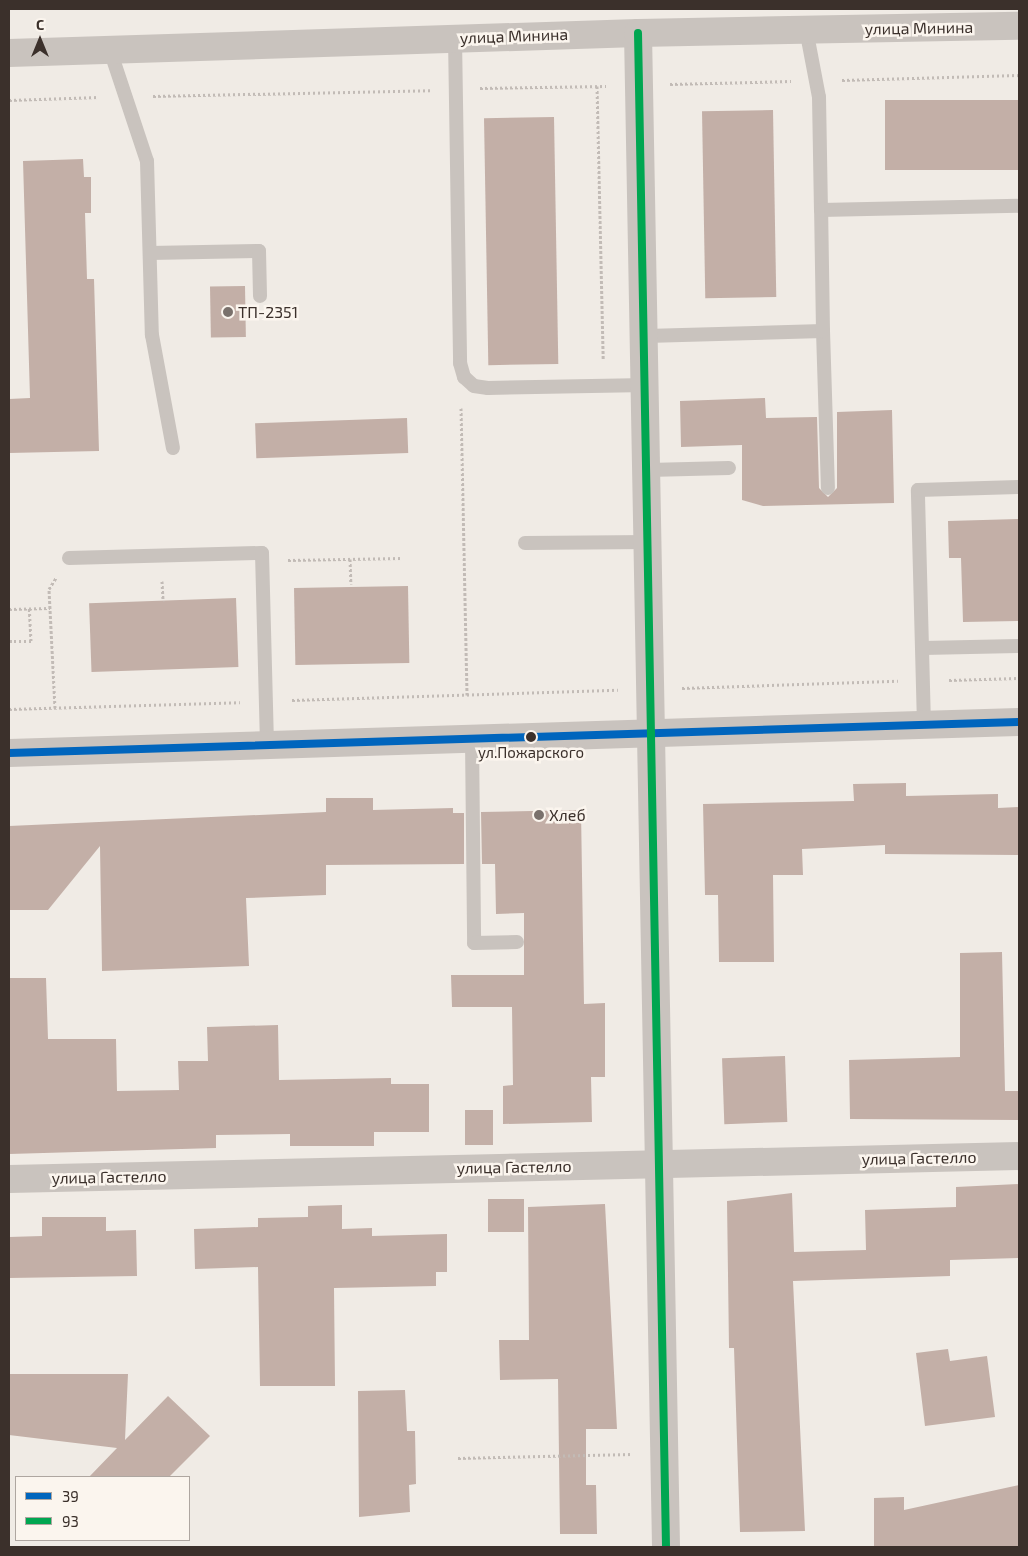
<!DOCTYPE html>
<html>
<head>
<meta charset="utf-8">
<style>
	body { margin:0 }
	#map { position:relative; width:1028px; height:1556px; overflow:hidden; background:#f0ebe5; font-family:"Exo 2",sans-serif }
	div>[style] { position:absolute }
	.building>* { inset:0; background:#c3afa7; transform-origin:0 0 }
	.path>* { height:3px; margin-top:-1.5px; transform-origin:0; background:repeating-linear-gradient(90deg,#c2bbb6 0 2.5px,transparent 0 5px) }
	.service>* { height:14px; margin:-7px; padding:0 7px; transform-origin:7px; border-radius:7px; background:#c9c3be }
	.minor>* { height:28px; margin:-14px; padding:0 14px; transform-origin:14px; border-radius:14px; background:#c9c3be }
	.bus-1>* { height:8px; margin:-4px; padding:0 4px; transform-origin:4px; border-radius:4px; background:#0065bd }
	.bus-2>* { height:8px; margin:-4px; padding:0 4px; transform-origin:4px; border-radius:4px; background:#00a651 }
	.dots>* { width:14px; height:14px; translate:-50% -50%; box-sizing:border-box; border:2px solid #fbf5ee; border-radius:50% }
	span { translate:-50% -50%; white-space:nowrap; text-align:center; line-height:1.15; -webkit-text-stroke:5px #fbf5ee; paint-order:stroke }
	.bus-label { font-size:15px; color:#3b302b }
	.street-label { font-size:16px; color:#3b302b }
	.poi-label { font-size:16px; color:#3b302b }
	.left { translate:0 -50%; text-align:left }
	.frame { position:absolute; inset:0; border:10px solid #3b302b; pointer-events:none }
	.legend { position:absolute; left:15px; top:1476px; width:175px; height:65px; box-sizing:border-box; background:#fbf5ee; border:1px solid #aea6a0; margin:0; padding:6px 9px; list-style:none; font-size:15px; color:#3b302b }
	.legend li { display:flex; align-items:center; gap:10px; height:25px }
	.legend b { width:25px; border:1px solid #aea6a0 }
	.north { position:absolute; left:15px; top:15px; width:50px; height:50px; -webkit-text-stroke:4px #fbf5ee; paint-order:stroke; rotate:0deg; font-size:14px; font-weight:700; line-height:20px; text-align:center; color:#3b302b }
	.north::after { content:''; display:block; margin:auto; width:18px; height:22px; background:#3b302b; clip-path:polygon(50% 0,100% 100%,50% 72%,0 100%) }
</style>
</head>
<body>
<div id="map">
	<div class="building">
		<i style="left:1019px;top:100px;width:70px;height:134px;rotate:90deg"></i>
		<i style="left:773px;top:110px;width:187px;height:71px;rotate:89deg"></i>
		<i style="left:554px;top:117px;width:247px;height:70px;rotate:89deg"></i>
		<i style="clip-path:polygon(83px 159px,84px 177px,91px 177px,91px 213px,85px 213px,87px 279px,94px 279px,99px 451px,9px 453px,9px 399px,30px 398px,23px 161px)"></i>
		<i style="left:245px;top:286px;width:51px;height:35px;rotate:89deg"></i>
		<i style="clip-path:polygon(765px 398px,766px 418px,817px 417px,819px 488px,828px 497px,837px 488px,837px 412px,892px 410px,894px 503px,763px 506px,742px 500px,742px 445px,681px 447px,680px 401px)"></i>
		<i style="left:407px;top:418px;width:35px;height:152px;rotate:88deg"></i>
		<i style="clip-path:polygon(1019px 519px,1019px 621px,963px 622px,961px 558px,949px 558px,948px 521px)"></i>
		<i style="left:408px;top:586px;width:77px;height:114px;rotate:89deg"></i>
		<i style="left:236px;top:598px;width:69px;height:147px;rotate:88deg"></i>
		<i style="clip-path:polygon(906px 783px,906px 796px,998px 794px,998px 808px,1019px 807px,1019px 855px,885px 854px,885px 845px,802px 849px,803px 875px,773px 875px,774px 962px,719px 962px,718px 895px,705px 895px,703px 804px,854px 801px,853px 784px)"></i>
		<i style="clip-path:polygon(326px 798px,373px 798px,373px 810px,453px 808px,453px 813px,464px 813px,464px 864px,326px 865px,326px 895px,246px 898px,249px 966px,102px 971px,100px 846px,48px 910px,9px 910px,9px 826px,326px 812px)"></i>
		<i style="clip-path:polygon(581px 810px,584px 1004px,605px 1003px,605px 1077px,591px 1077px,592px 1122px,503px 1124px,503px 1086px,513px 1085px,512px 1007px,452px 1007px,451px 975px,524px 975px,524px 913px,496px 914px,495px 864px,482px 864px,481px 812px)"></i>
		<i style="clip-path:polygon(1002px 952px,1005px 1091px,1019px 1091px,1019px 1120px,850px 1119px,849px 1060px,960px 1057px,960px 953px)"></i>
		<i style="clip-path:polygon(10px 978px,46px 978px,48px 1039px,116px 1039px,117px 1091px,179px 1090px,178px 1061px,208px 1061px,207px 1027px,278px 1025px,279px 1080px,391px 1078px,391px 1084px,429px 1084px,429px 1132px,374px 1132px,374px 1146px,290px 1146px,290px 1134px,216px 1135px,216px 1148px,9px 1154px)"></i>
		<i style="left:785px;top:1056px;width:66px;height:63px;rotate:88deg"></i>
		<i style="left:465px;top:1110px;width:28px;height:35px"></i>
		<i style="clip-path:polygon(1019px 1184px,1019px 1258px,950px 1260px,950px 1276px,793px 1281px,805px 1531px,740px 1532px,734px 1348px,729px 1348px,727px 1201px,792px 1193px,794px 1252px,866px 1250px,865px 1210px,956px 1207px,956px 1187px)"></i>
		<i style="left:488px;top:1199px;width:36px;height:33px"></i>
		<i style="clip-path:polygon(605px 1204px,617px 1429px,586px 1429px,586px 1485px,596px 1485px,597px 1534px,560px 1534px,558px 1379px,500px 1380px,499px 1340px,529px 1340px,528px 1207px)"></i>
		<i style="clip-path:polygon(342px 1205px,342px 1229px,372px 1228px,372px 1236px,447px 1234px,447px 1272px,436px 1272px,436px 1286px,334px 1288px,335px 1386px,260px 1386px,258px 1267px,195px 1269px,194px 1229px,258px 1227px,258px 1218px,308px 1217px,308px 1206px)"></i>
		<i style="clip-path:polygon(42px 1217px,106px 1217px,106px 1231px,136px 1230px,137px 1276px,9px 1278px,9px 1237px,42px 1236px)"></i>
		<i style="clip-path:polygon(948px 1349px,950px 1361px,987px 1356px,995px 1417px,925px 1426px,916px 1353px)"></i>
		<i style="clip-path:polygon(9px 1374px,128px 1374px,125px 1440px,168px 1396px,210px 1436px,169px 1477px,89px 1477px,117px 1448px,9px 1435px)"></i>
		<i style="clip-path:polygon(405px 1390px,407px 1431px,415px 1431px,416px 1484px,409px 1485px,410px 1512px,359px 1517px,358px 1391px)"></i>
		<i style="clip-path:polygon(1019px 1485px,1019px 1547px,874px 1547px,874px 1498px,904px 1497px,904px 1510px)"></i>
	</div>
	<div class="path">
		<i style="left:842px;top:80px;width:177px;rotate:-1.6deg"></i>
		<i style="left:670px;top:84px;width:121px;rotate:-1.4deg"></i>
		<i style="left:597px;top:86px;width:274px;rotate:88.7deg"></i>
		<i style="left:480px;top:88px;width:126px;rotate:-0.9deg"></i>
		<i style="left:153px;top:96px;width:278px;rotate:-1.2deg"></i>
		<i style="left:9px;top:100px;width:90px;rotate:-1.9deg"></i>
		<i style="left:461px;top:408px;width:287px;rotate:88.8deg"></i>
		<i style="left:350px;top:559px;width:25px;rotate:88deg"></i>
		<i style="left:288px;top:560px;width:114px;rotate:-1deg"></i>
		<i style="left:162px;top:581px;width:20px;rotate:87deg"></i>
		<i style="left:9px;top:609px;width:41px;rotate:-1.4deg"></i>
		<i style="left:9px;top:641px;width:22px"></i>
		<i style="left:31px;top:641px;width:33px;rotate:-93deg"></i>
		<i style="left:949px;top:680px;width:70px;rotate:-1.6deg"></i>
		<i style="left:682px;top:688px;width:216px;rotate:-1.9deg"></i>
		<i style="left:292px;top:700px;width:326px;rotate:-1.8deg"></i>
		<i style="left:55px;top:708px;width:119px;rotate:-92.9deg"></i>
		<i style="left:49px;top:589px;width:13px;rotate:-58deg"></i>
		<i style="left:9px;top:709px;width:231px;rotate:-1.7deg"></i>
		<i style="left:458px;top:1458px;width:175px;rotate:-1.3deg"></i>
	</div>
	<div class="service">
		<i style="left:806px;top:29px;width:69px;rotate:79.2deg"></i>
		<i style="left:819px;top:97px;width:113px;rotate:89deg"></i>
		<i style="left:455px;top:38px;width:325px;rotate:89.1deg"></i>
		<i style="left:460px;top:363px;width:15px;rotate:74deg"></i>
		<i style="left:464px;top:377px;width:13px;rotate:42deg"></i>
		<i style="left:474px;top:386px;width:14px;rotate:8deg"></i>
		<i style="left:488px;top:388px;width:159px;rotate:-1.1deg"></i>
		<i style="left:110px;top:50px;width:117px;rotate:71.6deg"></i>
		<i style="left:147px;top:161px;width:174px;rotate:88.4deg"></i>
		<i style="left:152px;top:335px;width:115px;rotate:79.5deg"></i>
		<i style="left:150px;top:253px;width:109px;rotate:-1.1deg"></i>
		<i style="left:259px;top:251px;width:45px;rotate:88.7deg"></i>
		<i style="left:823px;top:331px;width:157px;rotate:88.2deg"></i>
		<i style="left:646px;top:336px;width:177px;rotate:-1.6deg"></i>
		<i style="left:823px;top:331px;width:121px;rotate:-90.9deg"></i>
		<i style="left:821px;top:210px;width:198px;rotate:-1.2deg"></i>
		<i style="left:648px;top:470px;width:81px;rotate:-1.4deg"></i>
		<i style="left:525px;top:543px;width:124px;rotate:-0.5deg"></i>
		<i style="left:69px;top:558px;width:193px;rotate:-1.5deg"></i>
		<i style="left:262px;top:553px;width:192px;rotate:88.5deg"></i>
		<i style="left:923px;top:648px;width:96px;rotate:-1.2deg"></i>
		<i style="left:924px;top:725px;width:235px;rotate:-91.5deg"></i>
		<i style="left:918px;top:490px;width:101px;rotate:-1.7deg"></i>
		<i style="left:472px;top:739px;width:204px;rotate:89.4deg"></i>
		<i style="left:474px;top:943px;width:43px;rotate:-1.3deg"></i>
	</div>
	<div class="minor">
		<i style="left:638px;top:33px;width:1514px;rotate:88.94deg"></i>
		<i style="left:9px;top:53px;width:629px;rotate:-1.82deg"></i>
		<i style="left:638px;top:33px;width:381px;rotate:-1.1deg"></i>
		<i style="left:9px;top:753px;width:1010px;rotate:-1.76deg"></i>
		<i style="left:9px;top:1179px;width:1010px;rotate:-1.3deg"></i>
	</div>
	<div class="bus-1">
		<i style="left:9px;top:753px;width:1010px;rotate:-1.76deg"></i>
	</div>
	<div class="bus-2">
		<i style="left:638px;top:33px;width:1514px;rotate:88.94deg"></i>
	</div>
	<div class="dots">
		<i style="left:228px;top:312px;background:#7a716c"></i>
		<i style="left:531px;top:737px;background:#3b302b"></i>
		<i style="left:539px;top:815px;background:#7a716c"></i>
	</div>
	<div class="bus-label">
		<span style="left:531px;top:753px">ул.Пожарского</span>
	</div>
	<div class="street-label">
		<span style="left:919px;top:28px;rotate:-1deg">улица Минина</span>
		<span style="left:514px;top:36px;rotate:-2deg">улица Минина</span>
		<span style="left:919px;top:1158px;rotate:-1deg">улица Гастелло</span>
		<span style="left:514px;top:1167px;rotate:-1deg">улица Гастелло</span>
		<span style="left:109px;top:1177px;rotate:-1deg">улица Гастелло</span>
	</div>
	<div class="poi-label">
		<span class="left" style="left:238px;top:312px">ТП-2351</span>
		<span class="left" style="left:549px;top:815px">Хлеб</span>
	</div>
	<div class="frame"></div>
	<ul class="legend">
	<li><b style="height:6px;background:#0065bd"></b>39</li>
	<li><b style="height:6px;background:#00a651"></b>93</li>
	</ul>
	<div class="north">С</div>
</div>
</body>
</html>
